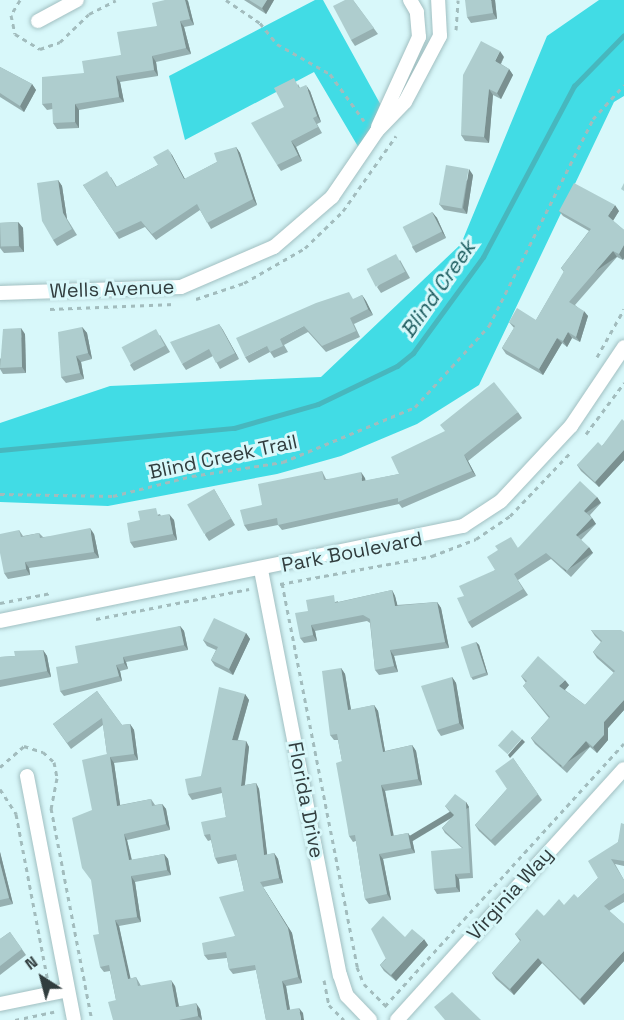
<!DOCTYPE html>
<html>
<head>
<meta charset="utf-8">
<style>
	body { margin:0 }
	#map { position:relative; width:624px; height:1020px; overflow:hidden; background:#d8f8fa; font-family:"Space Grotesk",sans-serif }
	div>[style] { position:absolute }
	.green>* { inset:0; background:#41dce5 }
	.stream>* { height:5px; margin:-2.5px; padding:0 2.5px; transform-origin:2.5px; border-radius:2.5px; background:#47b7be }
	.path>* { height:3px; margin-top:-1.5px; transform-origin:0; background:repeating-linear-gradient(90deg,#a2bcbd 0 4.5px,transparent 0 9px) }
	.roads { filter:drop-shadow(0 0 2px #a1bfc1) drop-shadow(0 0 2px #a1bfc1) }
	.minor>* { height:14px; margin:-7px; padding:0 7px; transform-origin:7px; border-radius:7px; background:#fff }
	.wall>* { inset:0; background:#96b0b1 }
	.shaded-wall>* { inset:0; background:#7a9090; transform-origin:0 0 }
	.building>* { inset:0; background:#aecdce; transform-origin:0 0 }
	span { translate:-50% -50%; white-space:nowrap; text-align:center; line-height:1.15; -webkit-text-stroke:6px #d8f8fa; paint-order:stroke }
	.street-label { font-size:20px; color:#313d3e }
	.water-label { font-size:21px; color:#1c5b5e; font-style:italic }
	.north { position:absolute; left:12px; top:948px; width:60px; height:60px; -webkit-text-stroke:4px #d8f8fa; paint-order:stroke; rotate:324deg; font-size:16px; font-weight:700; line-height:24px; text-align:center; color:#313d3e }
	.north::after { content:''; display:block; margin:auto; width:21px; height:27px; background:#313d3e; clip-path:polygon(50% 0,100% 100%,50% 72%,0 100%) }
</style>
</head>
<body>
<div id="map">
	<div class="green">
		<i style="clip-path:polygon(315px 0,323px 0,383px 109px,363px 155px,314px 72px,185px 140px,169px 76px)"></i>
		<i style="clip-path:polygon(599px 0,624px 0,624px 96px,614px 102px,479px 385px,417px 424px,341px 456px,277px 474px,108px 506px,0 502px,0 423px,110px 386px,321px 377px,461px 244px,547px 36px)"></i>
	</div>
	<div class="stream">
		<i style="left:0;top:450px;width:235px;rotate:-5.4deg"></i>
		<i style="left:234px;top:428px;width:87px;rotate:-15.9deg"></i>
		<i style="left:318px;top:404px;width:88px;rotate:-25.7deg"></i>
		<i style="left:397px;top:366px;width:21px;rotate:-39deg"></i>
		<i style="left:413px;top:353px;width:119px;rotate:-53.9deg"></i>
		<i style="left:483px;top:257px;width:194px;rotate:-62deg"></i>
		<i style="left:574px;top:86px;width:71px;rotate:-45.6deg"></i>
	</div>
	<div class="path">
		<i style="left:20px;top:0;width:17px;rotate:121deg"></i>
		<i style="left:11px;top:15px;width:19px;rotate:78deg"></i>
		<i style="left:15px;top:34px;width:29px;rotate:31deg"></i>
		<i style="left:40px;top:49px;width:21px;rotate:-19deg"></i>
		<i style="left:60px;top:42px;width:40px;rotate:-44deg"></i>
		<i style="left:89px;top:14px;width:30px;rotate:-27deg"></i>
		<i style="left:226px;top:0;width:41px;rotate:34.1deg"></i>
		<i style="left:260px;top:23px;width:27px;rotate:51deg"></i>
		<i style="left:277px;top:44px;width:61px;rotate:29.5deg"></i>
		<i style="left:330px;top:74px;width:58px;rotate:54.1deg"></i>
		<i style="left:456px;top:30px;width:30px;rotate:-86deg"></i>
		<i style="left:196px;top:299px;width:51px;rotate:-18.4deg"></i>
		<i style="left:244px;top:283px;width:70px;rotate:-29.8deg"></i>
		<i style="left:305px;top:248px;width:53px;rotate:-44.2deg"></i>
		<i style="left:343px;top:211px;width:92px;rotate:-54.8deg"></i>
		<i style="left:50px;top:309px;width:125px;rotate:-2.3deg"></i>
		<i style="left:597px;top:357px;width:55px;rotate:-60.6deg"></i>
		<i style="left:586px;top:434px;width:64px;rotate:-53.3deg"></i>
		<i style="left:0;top:494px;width:113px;rotate:1deg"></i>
		<i style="left:113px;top:496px;width:81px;rotate:-14.2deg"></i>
		<i style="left:192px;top:476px;width:92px;rotate:-8.7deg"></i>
		<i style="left:283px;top:462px;width:143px;rotate:-22.6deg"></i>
		<i style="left:415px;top:407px;width:110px;rotate:-47.6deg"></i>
		<i style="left:489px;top:326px;width:232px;rotate:-63.3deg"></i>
		<i style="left:593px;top:119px;width:46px;rotate:-47.6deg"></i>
		<i style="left:282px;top:583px;width:391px;rotate:78.9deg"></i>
		<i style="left:357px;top:967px;width:18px;rotate:68deg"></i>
		<i style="left:364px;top:984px;width:35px;rotate:45deg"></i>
		<i style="left:280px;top:584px;width:155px;rotate:-10.4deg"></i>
		<i style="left:432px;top:556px;width:47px;rotate:-21.1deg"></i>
		<i style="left:476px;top:539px;width:41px;rotate:-34.1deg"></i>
		<i style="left:510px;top:516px;width:87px;rotate:-46.4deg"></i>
		<i style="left:0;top:603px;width:52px;rotate:-11.1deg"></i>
		<i style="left:96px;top:619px;width:156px;rotate:-11.1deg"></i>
		<i style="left:0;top:767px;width:32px;rotate:-41deg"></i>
		<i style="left:24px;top:746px;width:20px;rotate:18deg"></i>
		<i style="left:43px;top:752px;width:15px;rotate:42deg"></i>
		<i style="left:54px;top:762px;width:16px;rotate:79deg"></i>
		<i style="left:57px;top:778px;width:31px;rotate:101deg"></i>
		<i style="left:51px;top:808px;width:216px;rotate:79.1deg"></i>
		<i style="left:0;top:789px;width:30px;rotate:57deg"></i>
		<i style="left:16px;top:814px;width:170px;rotate:79.2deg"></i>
		<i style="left:324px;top:980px;width:25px;rotate:79deg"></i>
		<i style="left:329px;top:1005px;width:21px;rotate:45deg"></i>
		<i style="left:385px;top:1006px;width:355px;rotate:-47.7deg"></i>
		<i style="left:15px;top:1020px;width:40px;rotate:-12deg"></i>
	</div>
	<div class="roads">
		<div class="minor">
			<i style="left:38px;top:21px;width:44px;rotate:-28.3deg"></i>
			<i style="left:378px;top:127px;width:99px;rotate:-65.5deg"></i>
			<i style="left:419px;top:37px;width:25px;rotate:-95deg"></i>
			<i style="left:417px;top:12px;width:14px;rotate:-120deg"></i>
			<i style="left:0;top:293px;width:181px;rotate:-1.9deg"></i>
			<i style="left:181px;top:287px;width:101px;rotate:-23.3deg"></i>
			<i style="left:274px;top:247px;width:77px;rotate:-40.8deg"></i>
			<i style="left:332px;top:197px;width:80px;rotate:-55.7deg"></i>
			<i style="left:377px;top:131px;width:40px;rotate:-46deg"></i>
			<i style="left:405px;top:102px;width:75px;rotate:-62.1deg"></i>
			<i style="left:440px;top:36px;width:36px;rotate:-93deg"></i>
			<i style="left:261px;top:570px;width:413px;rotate:79deg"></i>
			<i style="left:340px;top:975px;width:22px;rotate:72deg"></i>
			<i style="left:347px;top:996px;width:33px;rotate:46deg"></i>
			<i style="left:0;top:621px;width:473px;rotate:-11.6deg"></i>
			<i style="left:463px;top:526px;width:45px;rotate:-33.3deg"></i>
			<i style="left:501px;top:501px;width:103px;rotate:-47deg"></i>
			<i style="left:571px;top:426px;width:95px;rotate:-56.1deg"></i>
			<i style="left:27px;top:776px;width:248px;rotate:79.1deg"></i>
			<i style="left:0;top:1004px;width:69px;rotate:-11.6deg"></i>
			<i style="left:397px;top:1020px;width:338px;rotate:-47.9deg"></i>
		</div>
	</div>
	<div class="wall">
		<i style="clip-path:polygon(165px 0,187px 0,188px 1px,194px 25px,184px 27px,191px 54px,156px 62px,158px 76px,120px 82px,124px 102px,79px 110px,79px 128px,57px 129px,53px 123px,53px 109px,47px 110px,42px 104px,84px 73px,121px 55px,157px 26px)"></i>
		<i style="clip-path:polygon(244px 0,274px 0,266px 14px)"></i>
		<i style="clip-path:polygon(353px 0,378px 34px,355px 46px,351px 40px)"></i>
		<i style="clip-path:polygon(495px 0,497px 19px,471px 23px,467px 17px)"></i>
		<i style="clip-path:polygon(504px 57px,501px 64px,509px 69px,513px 75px,501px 99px,493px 95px,489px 143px,465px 141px,461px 135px)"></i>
		<i style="clip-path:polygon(0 67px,32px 84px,36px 90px,24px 112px,0 97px)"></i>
		<i style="clip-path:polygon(298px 84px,300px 88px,310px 91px,321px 122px,317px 124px,322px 133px,296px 147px,302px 161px,281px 171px,277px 165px,284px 107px)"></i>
		<i style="clip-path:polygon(236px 147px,240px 153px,257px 205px,211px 229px,200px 210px,156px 240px,145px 227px,119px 239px,83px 185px,111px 177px,117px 187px,158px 165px,172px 155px,185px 179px,217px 162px)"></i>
		<i style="clip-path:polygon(473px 175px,467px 214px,444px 210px,439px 204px)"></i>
		<i style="clip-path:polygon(58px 180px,62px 186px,67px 219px,77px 235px,57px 246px,53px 240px)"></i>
		<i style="clip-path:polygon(559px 211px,619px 211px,613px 221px,624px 230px,624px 258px,623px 260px,617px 257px,575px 305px,588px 316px,580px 342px,572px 338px,567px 347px,562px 343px,543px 375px,506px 354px,502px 348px,514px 328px,509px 322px,536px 320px,564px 272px,561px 268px,589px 231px,563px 216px)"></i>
		<i style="clip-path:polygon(432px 212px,437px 218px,446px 238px,416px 253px,412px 247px)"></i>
		<i style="clip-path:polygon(18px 222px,23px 228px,24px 252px,4px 253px,0 248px,0 223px)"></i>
		<i style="clip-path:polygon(400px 260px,410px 278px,381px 293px,377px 287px)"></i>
		<i style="clip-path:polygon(362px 295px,366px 301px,373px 315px,354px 324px,360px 337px,326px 352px,308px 332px,284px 345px,288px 352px,274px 358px,270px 352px,249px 363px,245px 357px)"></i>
		<i style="clip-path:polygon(219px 324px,239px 359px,220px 369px,213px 356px,186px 370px,182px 364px)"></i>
		<i style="clip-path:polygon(82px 327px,87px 333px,92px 359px,81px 362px,84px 379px,66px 383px,61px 377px)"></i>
		<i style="clip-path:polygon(25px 334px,26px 373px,3px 374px,0 369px,0 359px)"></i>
		<i style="clip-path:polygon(160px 335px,170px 352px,134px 371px,130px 365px)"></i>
		<i style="clip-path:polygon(518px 412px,522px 418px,468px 461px,476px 476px,402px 508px,399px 504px,282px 530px,278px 525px,248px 531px,244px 525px,262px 505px,322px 471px,326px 479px,365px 478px,365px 481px,399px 474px)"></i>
		<i style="clip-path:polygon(624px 421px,624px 460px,599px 487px,581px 471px,577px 465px,602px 446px)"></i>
		<i style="clip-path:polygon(214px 489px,235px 525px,209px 541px,205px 535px)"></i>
		<i style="clip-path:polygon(597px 497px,601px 503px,590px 515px,596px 524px,581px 540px,593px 553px,571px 577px,551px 559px,518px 580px,528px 595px,472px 628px,468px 622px,464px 596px,495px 570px,498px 550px,518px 548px)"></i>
		<i style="clip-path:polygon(160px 514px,161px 516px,174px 520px,177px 540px,134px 548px,130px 542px,140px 520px)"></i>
		<i style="clip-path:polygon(19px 530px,23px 536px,39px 533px,43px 537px,94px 534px,99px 558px,29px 568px,30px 575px,8px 579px,4px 573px)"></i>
		<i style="clip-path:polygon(392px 590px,395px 596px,397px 605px,437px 602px,441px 608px,449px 648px,394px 656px,398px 672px,379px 675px,375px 670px,370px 623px,367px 621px,315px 631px,317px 641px,304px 643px,300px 638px,308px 611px,338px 601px,338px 602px)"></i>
		<i style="clip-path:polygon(180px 626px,184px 631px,188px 650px,126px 662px,128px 669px,120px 671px,122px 681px,64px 696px,60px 691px,78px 663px)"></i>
		<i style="clip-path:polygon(591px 630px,624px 632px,624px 710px,608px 728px,608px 740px,597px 753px,590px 747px,567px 773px,535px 744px,531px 738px,549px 718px,523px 686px,526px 683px,521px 676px,569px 685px,565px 690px,585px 705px,614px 673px,597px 658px,593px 652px,601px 642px,595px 636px)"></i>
		<i style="clip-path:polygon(246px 633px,250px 639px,233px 675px,215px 666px,211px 660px,216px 650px,207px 646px,203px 640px)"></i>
		<i style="clip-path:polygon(476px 642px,479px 645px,488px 675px,473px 680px,471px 677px)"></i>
		<i style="clip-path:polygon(43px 650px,47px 656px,51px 677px,0 687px,0 657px,15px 656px)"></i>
		<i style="clip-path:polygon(341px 668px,345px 674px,351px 710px,374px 705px,378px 711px,385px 751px,412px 745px,416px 751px,422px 785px,385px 791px,393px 836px,408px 833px,412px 839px,415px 853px,383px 859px,391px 900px,369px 904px,365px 899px,356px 841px,353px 842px,349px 836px,342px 761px,338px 740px,334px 740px,330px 735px)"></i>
		<i style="clip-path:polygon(452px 677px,456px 683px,464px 729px,441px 736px,437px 730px)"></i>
		<i style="clip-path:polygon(97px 691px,122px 725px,130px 724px,134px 730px,138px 760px,114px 763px,120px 805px,151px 799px,155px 805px,162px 804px,166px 809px,170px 830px,127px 840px,132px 860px,164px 854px,168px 859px,171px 875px,135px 882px,141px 922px,119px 926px,130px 979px,136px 977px,141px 986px,175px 986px,179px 1006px,200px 1009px,202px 1020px,113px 1020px,116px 1000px,110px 971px,104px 972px,100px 967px,99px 934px,92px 810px,107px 754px,103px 725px,71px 749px,53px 724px)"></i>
		<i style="clip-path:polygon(245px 694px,249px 700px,238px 740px,246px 741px,249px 747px,245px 785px,256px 783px,259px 789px,267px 855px,274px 853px,278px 859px,283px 883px,263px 887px,292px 933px,302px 983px,286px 986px,290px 1010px,303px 1013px,266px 1020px,256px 970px,233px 974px,229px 969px,227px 958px,208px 960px,204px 955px,235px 936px,244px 891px,237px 860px,218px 864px,215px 858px,211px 840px,208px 841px,204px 835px,226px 817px,222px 793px,192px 800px,188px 794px,201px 776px)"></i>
		<i style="clip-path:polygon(513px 758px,542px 800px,495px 846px,479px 831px,475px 825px,507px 789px)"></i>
		<i style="clip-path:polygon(466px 802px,469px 807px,473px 878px,459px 879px,460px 892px,437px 894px,434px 889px,462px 848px,445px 833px,442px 828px,453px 816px,445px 806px)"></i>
		<i style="clip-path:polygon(624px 824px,624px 866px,615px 864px,624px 880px,624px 902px,609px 911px,624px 924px,624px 961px,584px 1005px,542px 963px,514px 995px,496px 979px,492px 973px,520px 941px,515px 934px,544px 916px,578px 898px,598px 878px,618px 842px)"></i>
		<i style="clip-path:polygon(0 852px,13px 904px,0 907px)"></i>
		<i style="clip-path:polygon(10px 932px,26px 955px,0 975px,0 939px)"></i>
		<i style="clip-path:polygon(405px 937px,428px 945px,396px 981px,384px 971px,380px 965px)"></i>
	</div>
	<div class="shaded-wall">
		<i style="clip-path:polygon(185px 0,187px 0,188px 1px,194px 25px,190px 19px)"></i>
		<i style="clip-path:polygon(267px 0,274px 0,266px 14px,262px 8px)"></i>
		<i style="clip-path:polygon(491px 0,495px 0,497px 19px,493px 13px)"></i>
		<i style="clip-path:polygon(180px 21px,184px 27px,191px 54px,186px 48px)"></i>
		<i style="clip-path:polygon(500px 51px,504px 57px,499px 67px,495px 61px)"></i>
		<i style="clip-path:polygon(152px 56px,156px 62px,158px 76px,154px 70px)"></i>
		<i style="clip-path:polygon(509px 69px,513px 75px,501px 99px,497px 93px)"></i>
		<i style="clip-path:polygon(116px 76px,120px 82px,124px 102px,119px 97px)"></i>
		<i style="clip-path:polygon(32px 84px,36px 90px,24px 112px,20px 106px)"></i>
		<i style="clip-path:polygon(306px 85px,310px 91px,321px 122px,317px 116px)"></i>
		<i style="clip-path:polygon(489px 89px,493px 95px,489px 143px,484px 137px)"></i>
		<i style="clip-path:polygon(75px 104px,79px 110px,79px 128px,75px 122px)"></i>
		<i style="clip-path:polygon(291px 141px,296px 147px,302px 161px,298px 155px)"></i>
		<i style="clip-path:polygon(236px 147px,240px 153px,257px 205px,253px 199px)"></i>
		<i style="clip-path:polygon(168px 149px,172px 155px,188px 185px,184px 179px)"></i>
		<i style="clip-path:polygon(469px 169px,473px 175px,467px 214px,463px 208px)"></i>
		<i style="clip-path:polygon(58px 180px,62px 186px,67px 219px,77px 235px,63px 213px)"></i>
		<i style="clip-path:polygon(615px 205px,619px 211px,612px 222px,608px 216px)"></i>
		<i style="clip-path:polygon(432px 212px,437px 218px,446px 238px,442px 232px)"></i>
		<i style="clip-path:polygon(18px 222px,23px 228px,24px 252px,19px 246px)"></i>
		<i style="clip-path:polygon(624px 245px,624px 258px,623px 260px,619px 254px)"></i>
		<i style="left:613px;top:251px;width:7px;height:67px;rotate:56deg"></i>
		<i style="clip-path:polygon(362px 295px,366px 301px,373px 315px,368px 309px)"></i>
		<i style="clip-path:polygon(584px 311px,588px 316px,580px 342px,576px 337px)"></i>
		<i style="clip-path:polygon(219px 324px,223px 330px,239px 359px,235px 353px)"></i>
		<i style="clip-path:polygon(82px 327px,87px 333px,92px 359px,88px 353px)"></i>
		<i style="clip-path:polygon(21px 328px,25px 334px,26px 373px,22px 367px)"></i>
		<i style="clip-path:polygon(568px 332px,572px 338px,567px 347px,563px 341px)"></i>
		<i style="clip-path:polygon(557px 338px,562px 343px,543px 375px,539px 369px)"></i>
		<i style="clip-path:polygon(76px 356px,81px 362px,84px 379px,80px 373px)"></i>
		<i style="clip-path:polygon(624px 450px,624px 460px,599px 487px,595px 482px)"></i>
		<i style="clip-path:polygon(464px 455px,468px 461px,476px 476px,472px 471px)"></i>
		<i style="clip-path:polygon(361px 472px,365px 478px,367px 487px,362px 481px)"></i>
		<i style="left:597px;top:497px;width:7px;height:19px;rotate:56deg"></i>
		<i style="clip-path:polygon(169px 514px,174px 520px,177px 540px,173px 534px)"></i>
		<i style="left:592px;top:518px;width:7px;height:23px;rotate:56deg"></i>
		<i style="clip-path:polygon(90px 528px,94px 534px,99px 558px,94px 552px)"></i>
		<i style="left:589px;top:547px;width:7px;height:33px;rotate:56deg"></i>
		<i style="clip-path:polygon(25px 562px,29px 568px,30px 575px,26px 569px)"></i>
		<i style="clip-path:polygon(392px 590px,395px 596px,399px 611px,395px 606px)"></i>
		<i style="clip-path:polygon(437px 602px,441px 608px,449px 648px,445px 642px)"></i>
		<i style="clip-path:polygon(311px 625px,315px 631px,317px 641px,313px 635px)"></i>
		<i style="clip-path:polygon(180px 626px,184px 631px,188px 650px,184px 645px)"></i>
		<i style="clip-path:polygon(246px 633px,250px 639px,233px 675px,229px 669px)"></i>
		<i style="clip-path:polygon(476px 642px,479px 645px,488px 675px,486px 672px)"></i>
		<i style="clip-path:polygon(43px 650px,47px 656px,51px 677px,47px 671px)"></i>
		<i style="clip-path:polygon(390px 650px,394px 656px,398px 672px,394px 666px)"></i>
		<i style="clip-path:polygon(123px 657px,126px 662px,128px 669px,124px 663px)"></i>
		<i style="clip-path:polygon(116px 665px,120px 671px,122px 681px,119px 676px)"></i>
		<i style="clip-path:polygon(341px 668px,345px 674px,352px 716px,348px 710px)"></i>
		<i style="clip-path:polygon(452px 677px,456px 683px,464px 729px,459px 723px)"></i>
		<i style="clip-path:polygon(565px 680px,569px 685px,563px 692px,559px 686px)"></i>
		<i style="clip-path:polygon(245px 694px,249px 700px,236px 745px,232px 740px)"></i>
		<i style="clip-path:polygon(624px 700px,624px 710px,608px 728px,608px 740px,597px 753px,593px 747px,604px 722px)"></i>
		<i style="clip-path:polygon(374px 705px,378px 711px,386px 757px,383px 752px)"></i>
		<i style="clip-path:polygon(130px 724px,134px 730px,138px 760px,134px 754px)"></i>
		<i style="clip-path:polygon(522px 739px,525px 742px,510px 758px,508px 755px)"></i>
		<i style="clip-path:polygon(246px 741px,249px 747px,244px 791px,241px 786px)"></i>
		<i style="left:586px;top:741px;width:7px;height:35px;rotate:56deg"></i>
		<i style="clip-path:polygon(412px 745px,416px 751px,422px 785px,418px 779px)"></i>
		<i style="clip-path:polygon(110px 757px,114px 763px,121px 811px,117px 806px)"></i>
		<i style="clip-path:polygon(256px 783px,259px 789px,268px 861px,264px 855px)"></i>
		<i style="clip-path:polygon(381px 785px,385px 791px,395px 842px,391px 836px)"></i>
		<i style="left:466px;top:802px;width:6px;height:71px;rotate:59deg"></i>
		<i style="clip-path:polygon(162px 804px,166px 809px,170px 830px,166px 824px)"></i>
		<i style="clip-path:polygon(408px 833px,412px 839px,415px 853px,411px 848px)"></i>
		<i style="clip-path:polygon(124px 834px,127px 840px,133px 866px,129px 860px)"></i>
		<i style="clip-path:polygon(0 852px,13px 904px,9px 898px,0 863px)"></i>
		<i style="clip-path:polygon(274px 853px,278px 859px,283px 883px,279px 878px)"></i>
		<i style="clip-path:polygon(164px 854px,168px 859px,171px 875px,167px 870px)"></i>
		<i style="clip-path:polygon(379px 854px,383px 859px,391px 900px,387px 894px)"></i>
		<i style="clip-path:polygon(455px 874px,459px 879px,460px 892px,456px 887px)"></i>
		<i style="clip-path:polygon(131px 876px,135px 882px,141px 922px,137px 917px)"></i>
		<i style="clip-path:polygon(263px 887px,292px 933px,302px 983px,298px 977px)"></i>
		<i style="clip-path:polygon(115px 920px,119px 926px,132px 985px,128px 979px)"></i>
		<i style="clip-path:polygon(424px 939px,428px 945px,396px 981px,391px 975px)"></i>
		<i style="clip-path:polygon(624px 951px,624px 961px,584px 1005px,580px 999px)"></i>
		<i style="clip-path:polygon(538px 958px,542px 963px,514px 995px,510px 989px)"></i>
		<i style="clip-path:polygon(171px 980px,175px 986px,180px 1013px,176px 1007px)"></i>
		<i style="clip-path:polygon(282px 981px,286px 986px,291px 1016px,287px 1010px)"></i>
		<i style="clip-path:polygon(196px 1003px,200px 1009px,202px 1020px,198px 1016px)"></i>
		<i style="clip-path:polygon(299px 1008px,303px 1013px,304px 1020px,301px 1020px)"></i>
	</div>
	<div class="building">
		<i style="clip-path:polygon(165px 0,185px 0,190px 19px,180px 21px,186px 48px,152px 56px,154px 70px,116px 76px,119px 97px,75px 104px,75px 122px,53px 123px,52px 103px,42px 104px,42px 77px,84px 73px,82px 61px,121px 55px,117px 32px,157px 26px,152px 3px)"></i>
		<i style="clip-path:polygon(249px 0,267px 0,262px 8px)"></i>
		<i style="clip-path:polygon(345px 0,353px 0,374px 28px,351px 40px,333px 6px)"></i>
		<i style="clip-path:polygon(465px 0,491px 0,493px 13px,467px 17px)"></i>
		<i style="clip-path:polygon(481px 41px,500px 51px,495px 61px,509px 69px,497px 93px,489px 89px,484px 137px,461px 135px,463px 75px)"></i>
		<i style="clip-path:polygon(0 67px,32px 84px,20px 106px,0 93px)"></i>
		<i style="clip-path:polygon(294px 78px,299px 88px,306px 85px,317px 116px,313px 118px,318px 127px,291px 141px,298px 155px,277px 165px,251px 123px,284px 107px,274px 88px)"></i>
		<i style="clip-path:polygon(236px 147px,253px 199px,207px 223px,197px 204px,152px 234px,141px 221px,115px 233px,83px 185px,107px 171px,116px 187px,158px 165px,153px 157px,168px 149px,184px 179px,217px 162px,214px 153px)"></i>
		<i style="left:446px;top:165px;width:23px;height:40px;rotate:10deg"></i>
		<i style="clip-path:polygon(58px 180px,63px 213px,72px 229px,53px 240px,42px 221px,37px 183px)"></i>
		<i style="clip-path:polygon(574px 183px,615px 205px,608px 216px,624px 230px,624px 245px,619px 254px,613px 251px,569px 302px,584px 311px,576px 337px,568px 332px,563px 341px,557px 338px,539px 369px,502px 348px,515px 326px,509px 322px,517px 308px,536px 320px,564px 271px,561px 268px,591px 229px,559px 211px)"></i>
		<i style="clip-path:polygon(624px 183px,624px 191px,621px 189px)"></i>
		<i style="left:432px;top:212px;width:22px;height:33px;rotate:63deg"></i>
		<i style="left:18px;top:222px;width:24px;height:18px;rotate:88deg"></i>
		<i style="left:396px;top:254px;width:20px;height:33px;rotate:63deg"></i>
		<i style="clip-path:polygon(349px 292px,353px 299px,362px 295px,368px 309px,350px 318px,356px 331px,322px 346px,304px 326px,280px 339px,283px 346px,270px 352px,267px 346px,245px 357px,236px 338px,316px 303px)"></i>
		<i style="clip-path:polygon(219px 324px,235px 353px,216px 363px,209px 349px,182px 364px,170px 342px)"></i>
		<i style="clip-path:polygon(82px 327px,88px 353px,76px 356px,80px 373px,61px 377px,58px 332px)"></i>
		<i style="clip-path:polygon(21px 328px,22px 367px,0 368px,3px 329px)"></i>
		<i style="left:156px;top:329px;width:19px;height:39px;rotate:62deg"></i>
		<i style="clip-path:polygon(494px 382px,518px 412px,464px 455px,472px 471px,398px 502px,398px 498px,278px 525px,277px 518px,244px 525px,240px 510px,262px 505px,258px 484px,322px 471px,324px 480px,361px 472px,362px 481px,399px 474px,391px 457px,445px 431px,440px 425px)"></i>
		<i style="clip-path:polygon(622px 419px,624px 421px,624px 450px,595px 482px,577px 465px,598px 442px,602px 446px)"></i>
		<i style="clip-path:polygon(580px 481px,597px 497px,584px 511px,592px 518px,576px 535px,589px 547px,567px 571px,546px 553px,514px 574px,523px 589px,468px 622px,457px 598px,464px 596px,459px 586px,495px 570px,487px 557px,498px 550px,495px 546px,511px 537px,518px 548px)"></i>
		<i style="left:214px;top:489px;width:34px;height:31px;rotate:60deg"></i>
		<i style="clip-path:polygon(156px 508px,158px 516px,169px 514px,173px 534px,130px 542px,127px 523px,140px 520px,138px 511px)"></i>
		<i style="clip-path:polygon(90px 528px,94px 552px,25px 562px,26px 569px,4px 573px,0 553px,0 534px,19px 530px,21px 537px,39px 533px,40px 538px)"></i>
		<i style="clip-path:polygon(392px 590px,395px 606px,437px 602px,445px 642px,390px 650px,394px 666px,375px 670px,370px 619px,363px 615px,311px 625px,313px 635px,300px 638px,295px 613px,308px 611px,306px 600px,334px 595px,335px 603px)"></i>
		<i style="clip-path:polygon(214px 618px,246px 633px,229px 669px,211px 660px,218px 647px,203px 640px)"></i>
		<i style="clip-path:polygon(180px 626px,184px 645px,123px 657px,124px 663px,116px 665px,119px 676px,60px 691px,56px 667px,78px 663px,75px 646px)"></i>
		<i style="clip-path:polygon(591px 630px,621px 630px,624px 632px,624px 700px,604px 722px,604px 735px,593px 747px,586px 741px,563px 767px,531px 738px,550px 717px,523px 686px,527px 681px,521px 676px,538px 656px,565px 680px,559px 686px,585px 705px,615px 671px,593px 652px,602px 641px)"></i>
		<i style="left:476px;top:642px;width:32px;height:16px;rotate:72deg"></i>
		<i style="clip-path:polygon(43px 650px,47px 671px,0 680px,0 657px,15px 656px,14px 651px)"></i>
		<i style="clip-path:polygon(341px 668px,348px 710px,374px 705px,383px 752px,412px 745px,418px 779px,381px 785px,391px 836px,408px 833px,411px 848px,379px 854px,387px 894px,365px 899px,355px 835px,349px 836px,336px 763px,342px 761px,337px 734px,330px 735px,322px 671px)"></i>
		<i style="clip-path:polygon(452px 677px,459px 723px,437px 730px,421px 686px)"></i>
		<i style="clip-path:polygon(219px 687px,245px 694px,232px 740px,246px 741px,241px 786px,256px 783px,264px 855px,274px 853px,279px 878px,260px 882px,288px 928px,298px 977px,282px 981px,287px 1010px,299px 1008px,301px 1020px,266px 1020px,255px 965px,229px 969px,226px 952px,204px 955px,202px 943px,235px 936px,219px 897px,244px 891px,236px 854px,215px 858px,210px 834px,204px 835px,201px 822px,226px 817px,221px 787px,188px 794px,185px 779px,201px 776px)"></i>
		<i style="clip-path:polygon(97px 691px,122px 725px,130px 724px,134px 754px,110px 757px,117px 806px,151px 799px,152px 806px,162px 804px,166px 824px,124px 834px,129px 860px,164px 854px,167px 870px,131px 876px,137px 917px,115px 920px,128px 979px,136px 977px,138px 986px,171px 980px,176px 1007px,196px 1003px,198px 1016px,179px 1020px,113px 1020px,108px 1002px,116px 1000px,109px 965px,100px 967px,93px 935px,99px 934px,91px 880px,82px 868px,72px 818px,92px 810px,82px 760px,107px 754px,102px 718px,67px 743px,53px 724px)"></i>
		<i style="left:512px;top:730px;width:13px;height:21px;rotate:42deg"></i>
		<i style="clip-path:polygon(513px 758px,538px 794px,491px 840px,475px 825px,507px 789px,495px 771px)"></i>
		<i style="clip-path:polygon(455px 794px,466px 802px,470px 873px,455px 874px,456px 887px,434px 889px,431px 851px,463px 848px,442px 828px,454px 815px,445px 806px)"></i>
		<i style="clip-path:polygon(621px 823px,624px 824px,624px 861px,611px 859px,624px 880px,624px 893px,604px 906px,624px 924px,624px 951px,580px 999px,538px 958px,510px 989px,492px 973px,521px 940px,515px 934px,537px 909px,544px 916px,559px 899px,564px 905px,574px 894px,578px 898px,598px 878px,588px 861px,618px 842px)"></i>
		<i style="clip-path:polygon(0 863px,9px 898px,0 900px)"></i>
		<i style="clip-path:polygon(383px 916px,405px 937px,412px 929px,424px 939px,391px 975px,380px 965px,386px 959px,371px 929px)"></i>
		<i style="clip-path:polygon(10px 932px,22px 949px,0 966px,0 939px)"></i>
		<i style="clip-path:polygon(452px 992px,481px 1020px,445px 1020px,434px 1007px)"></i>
	</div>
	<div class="street-label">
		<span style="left:112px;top:289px;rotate:-2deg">Wells Avenue</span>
		<span style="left:223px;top:457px;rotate:-12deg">Blind Creek Trail</span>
		<span style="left:352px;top:552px;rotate:-11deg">Park Boulevard</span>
		<span style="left:306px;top:800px;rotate:79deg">Florida Drive</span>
		<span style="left:510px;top:894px;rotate:-48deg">Virginia Way</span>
	</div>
	<div class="water-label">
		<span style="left:438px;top:289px;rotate:-55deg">Blind Creek</span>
	</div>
	<div class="north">N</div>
</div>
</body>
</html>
